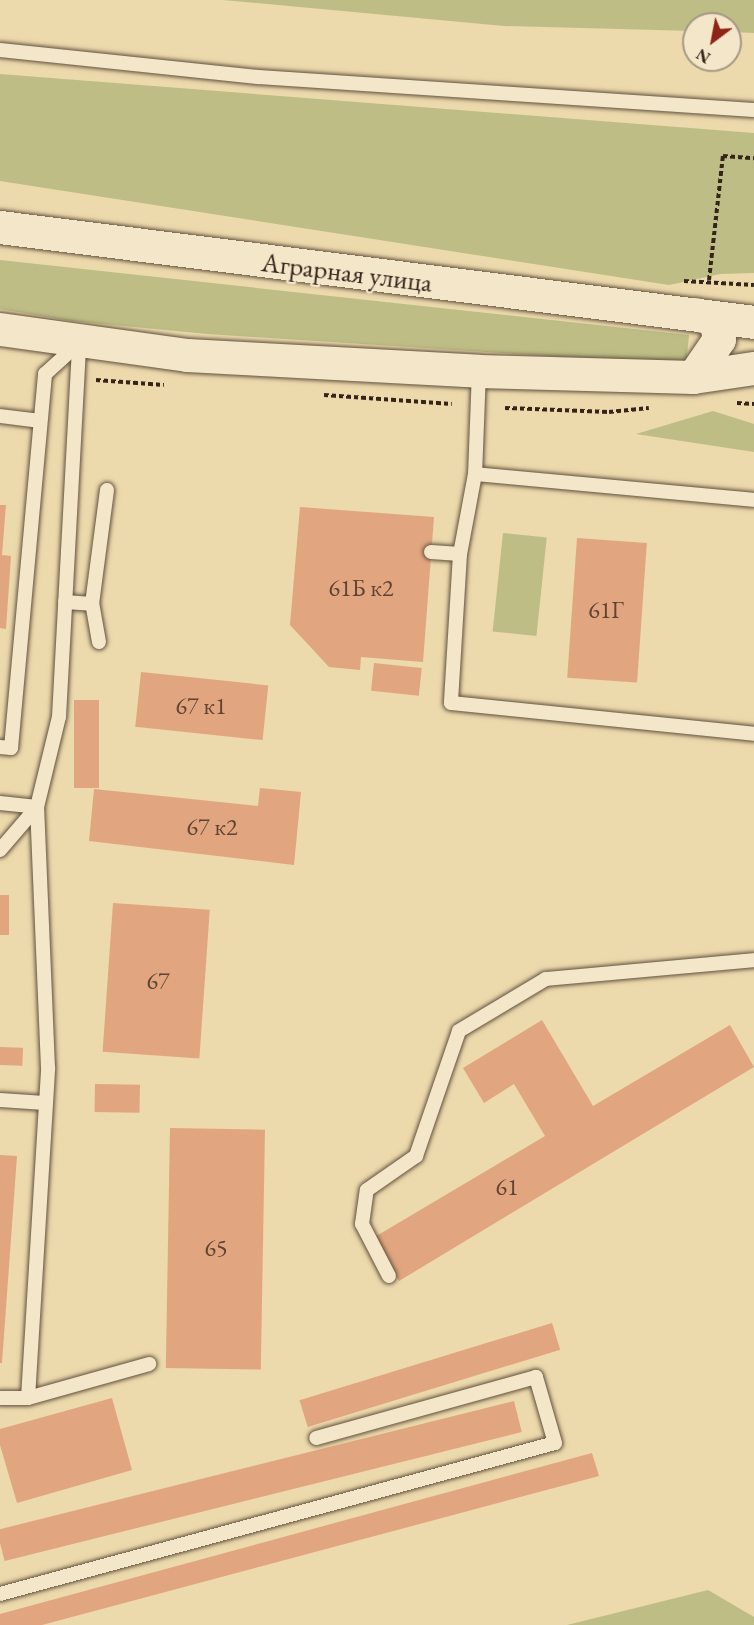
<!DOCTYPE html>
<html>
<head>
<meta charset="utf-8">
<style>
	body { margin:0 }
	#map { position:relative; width:754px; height:1625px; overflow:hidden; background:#ecd9ac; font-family:"EB Garamond",serif }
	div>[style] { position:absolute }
	.green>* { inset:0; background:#bebd85; transform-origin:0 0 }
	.building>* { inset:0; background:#e1a67f; transform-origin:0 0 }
	.path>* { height:4px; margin-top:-2px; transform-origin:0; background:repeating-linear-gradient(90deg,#34241a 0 4.5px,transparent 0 7.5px) }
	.roads { filter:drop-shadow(0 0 2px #62513e) drop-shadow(0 0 2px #62513e) }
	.lane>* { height:14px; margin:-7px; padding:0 7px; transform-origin:7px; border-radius:7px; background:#f3e6c9 }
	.secondary>* { height:33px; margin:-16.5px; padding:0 16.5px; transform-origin:16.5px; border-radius:16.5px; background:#f3e6c9 }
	span { translate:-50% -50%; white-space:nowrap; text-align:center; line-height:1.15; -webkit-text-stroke:4.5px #f3e6c9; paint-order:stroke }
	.number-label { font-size:24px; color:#5f4433 }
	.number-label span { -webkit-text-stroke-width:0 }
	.street-label { font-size:27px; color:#34241a }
	.north { position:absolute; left:682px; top:12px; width:60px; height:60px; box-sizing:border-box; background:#f3e6c9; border:2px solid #a79883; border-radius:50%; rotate:212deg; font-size:16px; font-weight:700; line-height:24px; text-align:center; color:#34241a }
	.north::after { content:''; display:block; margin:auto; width:21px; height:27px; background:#8f2418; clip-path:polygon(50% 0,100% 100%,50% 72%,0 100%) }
</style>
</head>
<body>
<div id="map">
	<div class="green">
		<i style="clip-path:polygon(223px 0,754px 0,754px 33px,730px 32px,730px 24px,694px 24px,694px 31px,504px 26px)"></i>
		<i style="clip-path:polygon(0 74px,754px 133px,754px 273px,720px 274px,669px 285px,0 181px)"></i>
		<i style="clip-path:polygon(0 260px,689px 335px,686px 365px,207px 334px,72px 321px,0 309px)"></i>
		<i style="clip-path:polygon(713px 411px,754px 424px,754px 452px,636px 434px)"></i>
		<i style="left:503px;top:533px;width:44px;height:99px;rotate:6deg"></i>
		<i style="clip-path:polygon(708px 1590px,754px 1617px,754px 1625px,567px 1625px)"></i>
	</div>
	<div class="building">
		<i style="clip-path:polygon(0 505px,6px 505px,2px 555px,11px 556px,6px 629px,0 628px)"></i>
		<i style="clip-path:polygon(300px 507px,434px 517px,423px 662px,361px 657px,360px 670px,329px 667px,290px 625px)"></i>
		<i style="left:577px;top:538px;width:70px;height:140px;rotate:4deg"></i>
		<i style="left:374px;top:663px;width:48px;height:28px;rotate:6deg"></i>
		<i style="left:141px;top:672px;width:128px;height:55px;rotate:6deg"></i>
		<i style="left:74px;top:700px;width:25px;height:88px"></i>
		<i style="clip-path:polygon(260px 788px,301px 792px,294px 865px,89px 841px,94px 789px,258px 806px)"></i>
		<i style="left:0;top:895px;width:9px;height:40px"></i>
		<i style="left:113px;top:903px;width:97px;height:149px;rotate:4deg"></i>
		<i style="clip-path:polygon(542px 1020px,593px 1106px,730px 1025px,754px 1067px,399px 1281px,373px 1238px,545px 1136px,514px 1084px,484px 1103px,463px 1068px)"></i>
		<i style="left:0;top:1047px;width:23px;height:18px;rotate:2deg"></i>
		<i style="left:95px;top:1084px;width:45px;height:28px;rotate:1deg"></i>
		<i style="left:170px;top:1128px;width:95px;height:240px;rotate:1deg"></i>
		<i style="clip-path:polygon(0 1155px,17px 1156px,2px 1363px,0 1363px)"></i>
		<i style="left:552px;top:1323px;width:28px;height:264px;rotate:73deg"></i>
		<i style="clip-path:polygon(112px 1398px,132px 1470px,17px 1503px,0 1445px,0 1429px)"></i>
		<i style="left:514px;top:1401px;width:32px;height:533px;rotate:76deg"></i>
		<i style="clip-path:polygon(592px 1453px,599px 1476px,42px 1625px,0 1625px,0 1614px)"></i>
	</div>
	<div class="path">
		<i style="left:709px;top:280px;width:125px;rotate:-83.6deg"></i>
		<i style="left:723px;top:156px;width:31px;rotate:4deg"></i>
		<i style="left:684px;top:281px;width:70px;rotate:3.3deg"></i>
		<i style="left:96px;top:380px;width:68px;rotate:4.2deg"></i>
		<i style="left:324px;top:395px;width:128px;rotate:4deg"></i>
		<i style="left:737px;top:403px;width:17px;rotate:3deg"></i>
		<i style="left:505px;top:408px;width:104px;rotate:2.2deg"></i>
		<i style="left:609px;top:412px;width:40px;rotate:-5.7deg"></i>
	</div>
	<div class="roads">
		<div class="lane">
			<i style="left:0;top:50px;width:259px;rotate:6deg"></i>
			<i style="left:258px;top:77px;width:497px;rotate:3.8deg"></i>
			<i style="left:479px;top:371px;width:103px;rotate:92.2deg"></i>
			<i style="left:475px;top:474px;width:81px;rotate:100.6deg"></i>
			<i style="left:460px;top:554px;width:149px;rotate:93.5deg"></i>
			<i style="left:451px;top:703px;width:305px;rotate:5.8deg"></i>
			<i style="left:0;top:416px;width:40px;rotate:7.1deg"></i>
			<i style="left:475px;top:474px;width:280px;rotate:5.3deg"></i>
			<i style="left:431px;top:552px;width:29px;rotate:4deg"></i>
			<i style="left:65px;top:602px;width:27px;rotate:4deg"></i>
			<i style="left:99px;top:642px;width:39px;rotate:-100deg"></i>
			<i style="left:92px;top:604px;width:115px;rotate:-82.5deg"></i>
			<i style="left:0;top:747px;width:11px;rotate:5deg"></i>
			<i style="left:11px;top:748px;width:376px;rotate:-84.8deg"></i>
			<i style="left:45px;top:374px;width:45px;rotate:-42.3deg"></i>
			<i style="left:0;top:803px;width:37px;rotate:6deg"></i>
			<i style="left:37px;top:807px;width:93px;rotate:-76.3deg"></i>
			<i style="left:59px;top:717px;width:375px;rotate:-86.9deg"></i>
			<i style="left:0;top:850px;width:57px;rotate:-49.3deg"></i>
			<i style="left:0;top:1100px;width:45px;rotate:3.8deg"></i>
			<i style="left:389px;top:1276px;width:59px;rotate:-117.4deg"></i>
			<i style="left:362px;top:1224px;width:34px;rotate:-82deg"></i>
			<i style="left:367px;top:1190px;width:60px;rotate:-34.8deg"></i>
			<i style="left:416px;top:1156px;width:132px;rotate:-71deg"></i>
			<i style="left:459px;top:1031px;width:101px;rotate:-30.9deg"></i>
			<i style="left:546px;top:979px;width:209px;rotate:-5.2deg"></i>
			<i style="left:0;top:1398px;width:28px"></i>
			<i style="left:28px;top:1398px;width:126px;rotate:-15.7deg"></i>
			<i style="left:28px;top:1398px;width:331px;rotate:-86.5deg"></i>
			<i style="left:48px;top:1068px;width:261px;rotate:-92.4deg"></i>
			<i style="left:0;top:1594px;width:575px;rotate:-15.22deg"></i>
			<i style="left:555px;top:1443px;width:69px;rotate:-106.1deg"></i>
			<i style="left:536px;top:1377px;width:228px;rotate:164.5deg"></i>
		</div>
		<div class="secondary">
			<i style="left:0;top:227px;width:760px;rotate:7.18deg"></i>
			<i style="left:0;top:329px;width:189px;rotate:7.9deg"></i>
			<i style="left:187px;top:355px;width:292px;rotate:3.1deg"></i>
			<i style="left:479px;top:371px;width:214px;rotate:1.6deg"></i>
			<i style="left:693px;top:377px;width:62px;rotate:-8.4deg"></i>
			<i style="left:693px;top:377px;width:46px;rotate:-55.6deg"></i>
			<i style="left:719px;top:339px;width:20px;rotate:-101deg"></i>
			<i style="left:715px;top:319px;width:21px;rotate:-166deg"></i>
		</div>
	</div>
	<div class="number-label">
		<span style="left:361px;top:588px">61Б к2</span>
		<span style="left:606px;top:610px">61Г</span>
		<span style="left:201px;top:706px">67 к1</span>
		<span style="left:212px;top:827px">67 к2</span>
		<span style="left:158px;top:981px">67</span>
		<span style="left:507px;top:1187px">61</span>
		<span style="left:216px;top:1248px">65</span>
	</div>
	<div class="street-label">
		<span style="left:347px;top:272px;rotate:7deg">Аграрная улица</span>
	</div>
	<div class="north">N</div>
</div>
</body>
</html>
